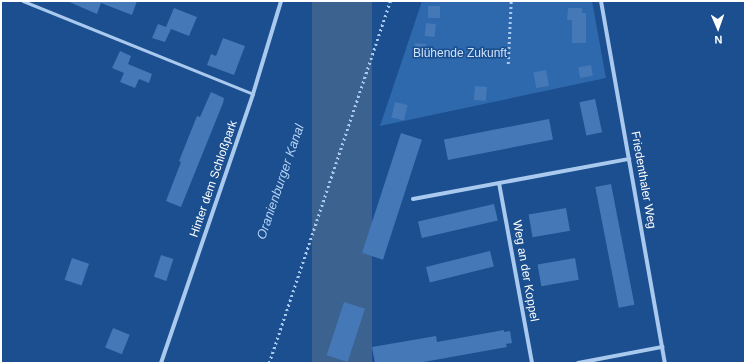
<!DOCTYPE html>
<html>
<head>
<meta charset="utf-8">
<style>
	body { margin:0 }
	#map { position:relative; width:746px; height:364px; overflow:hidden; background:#1b4f8f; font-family:Helvetica,sans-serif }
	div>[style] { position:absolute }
	.green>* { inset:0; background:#2e69ad }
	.water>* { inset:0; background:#3c6290; transform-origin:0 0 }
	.building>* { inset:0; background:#4478b7; transform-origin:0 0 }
	.path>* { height:2.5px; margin-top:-1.25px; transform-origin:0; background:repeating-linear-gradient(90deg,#a9c9ee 0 2px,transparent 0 5px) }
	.service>* { height:3px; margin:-1.5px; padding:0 1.5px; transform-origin:1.5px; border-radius:1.5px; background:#a9c9ee }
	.minor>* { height:4px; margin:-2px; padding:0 2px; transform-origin:2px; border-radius:2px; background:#a9c9ee }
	span { translate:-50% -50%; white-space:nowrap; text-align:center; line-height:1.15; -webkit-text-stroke:3px #1b4f8f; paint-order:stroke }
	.park-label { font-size:12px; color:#cfe3fa }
	.street-label { font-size:12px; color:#fff }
	.water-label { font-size:13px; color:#b5d3f5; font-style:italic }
	.frame { position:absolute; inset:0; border:2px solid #fff; pointer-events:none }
	.north { position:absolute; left:698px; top:8px; width:40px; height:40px; -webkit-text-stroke:3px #1b4f8f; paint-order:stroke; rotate:178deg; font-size:11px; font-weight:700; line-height:16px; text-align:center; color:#fff }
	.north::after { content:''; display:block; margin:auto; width:14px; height:18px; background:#fff; clip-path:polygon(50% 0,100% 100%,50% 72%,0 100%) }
</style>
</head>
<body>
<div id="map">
	<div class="green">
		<i style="clip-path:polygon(422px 1px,592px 1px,606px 78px,380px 126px)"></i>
	</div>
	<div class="water">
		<i style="left:312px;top:1px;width:60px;height:382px"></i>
	</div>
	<div class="building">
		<i style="clip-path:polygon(67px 1px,137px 1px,132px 15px,101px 3px,97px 14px)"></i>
		<i style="left:428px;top:6px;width:12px;height:12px"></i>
		<i style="clip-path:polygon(174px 8px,197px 17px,189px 36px,171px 29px,165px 42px,152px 38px,158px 24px,166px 27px)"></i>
		<i style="clip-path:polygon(568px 8px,582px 8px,582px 13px,586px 13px,586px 43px,572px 43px,572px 20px,567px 20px)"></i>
		<i style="left:426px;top:23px;width:10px;height:13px;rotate:6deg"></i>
		<i style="clip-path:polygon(223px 38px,245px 46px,234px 75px,207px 65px,211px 54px,216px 56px)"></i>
		<i style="left:415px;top:43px;width:11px;height:13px;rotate:5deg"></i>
		<i style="clip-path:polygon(120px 51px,131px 56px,128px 64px,152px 74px,149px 83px,139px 79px,135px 88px,120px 82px,124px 73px,112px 68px)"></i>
		<i style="left:591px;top:65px;width:11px;height:13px;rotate:80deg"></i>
		<i style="left:546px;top:70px;width:16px;height:13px;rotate:79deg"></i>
		<i style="left:475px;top:86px;width:12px;height:14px;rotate:5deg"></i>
		<i style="clip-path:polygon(211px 92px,224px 98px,223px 103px,181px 207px,166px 201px,181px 162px,179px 161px,197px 116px,200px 117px)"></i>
		<i style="left:595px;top:99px;width:34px;height:16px;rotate:78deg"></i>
		<i style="left:395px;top:102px;width:13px;height:16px;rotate:13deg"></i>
		<i style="left:549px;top:119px;width:21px;height:107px;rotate:79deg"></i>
		<i style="left:401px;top:133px;width:22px;height:126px;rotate:18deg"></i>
		<i style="left:611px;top:184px;width:123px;height:16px;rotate:79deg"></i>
		<i style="left:494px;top:204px;width:17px;height:78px;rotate:77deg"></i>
		<i style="left:566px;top:208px;width:23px;height:38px;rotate:80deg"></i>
		<i style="left:490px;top:251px;width:16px;height:66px;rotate:76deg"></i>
		<i style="left:161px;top:255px;width:13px;height:23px;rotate:18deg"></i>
		<i style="left:72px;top:258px;width:18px;height:23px;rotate:19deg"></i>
		<i style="left:575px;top:258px;width:22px;height:38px;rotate:80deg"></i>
		<i style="left:344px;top:302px;width:22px;height:56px;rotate:18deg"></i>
		<i style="left:113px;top:328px;width:18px;height:21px;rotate:22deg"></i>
		<i style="clip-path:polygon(504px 330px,504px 332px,510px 331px,512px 343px,506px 344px,507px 347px,418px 363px,375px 363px,372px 347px,436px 336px,437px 342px)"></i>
	</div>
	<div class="path">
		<i style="left:508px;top:64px;width:63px;rotate:-87.3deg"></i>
		<i style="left:269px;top:363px;width:382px;rotate:-71.5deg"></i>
	</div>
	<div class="service">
		<i style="left:23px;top:1px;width:248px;rotate:22deg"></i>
	</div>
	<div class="minor">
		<i style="left:601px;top:1px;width:368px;rotate:80deg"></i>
		<i style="left:499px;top:183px;width:183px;rotate:79.6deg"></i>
		<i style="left:413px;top:199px;width:220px;rotate:-10.5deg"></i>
		<i style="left:161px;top:363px;width:284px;rotate:-71.1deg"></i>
		<i style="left:253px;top:94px;width:97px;rotate:-73.2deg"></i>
		<i style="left:578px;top:363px;width:86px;rotate:-10.8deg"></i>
	</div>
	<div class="park-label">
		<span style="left:460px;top:54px">Blühende Zukunft</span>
	</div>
	<div class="street-label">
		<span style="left:214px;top:179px;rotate:-71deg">Hinter dem Schloßpark</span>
		<span style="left:643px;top:180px;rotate:80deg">Friedenthaler Weg</span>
		<span style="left:525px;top:271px;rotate:80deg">Weg an der Koppel</span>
	</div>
	<div class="water-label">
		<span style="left:281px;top:182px;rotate:-71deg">Oranienburger Kanal</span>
	</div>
	<div class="frame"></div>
	<div class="north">N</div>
</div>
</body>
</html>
